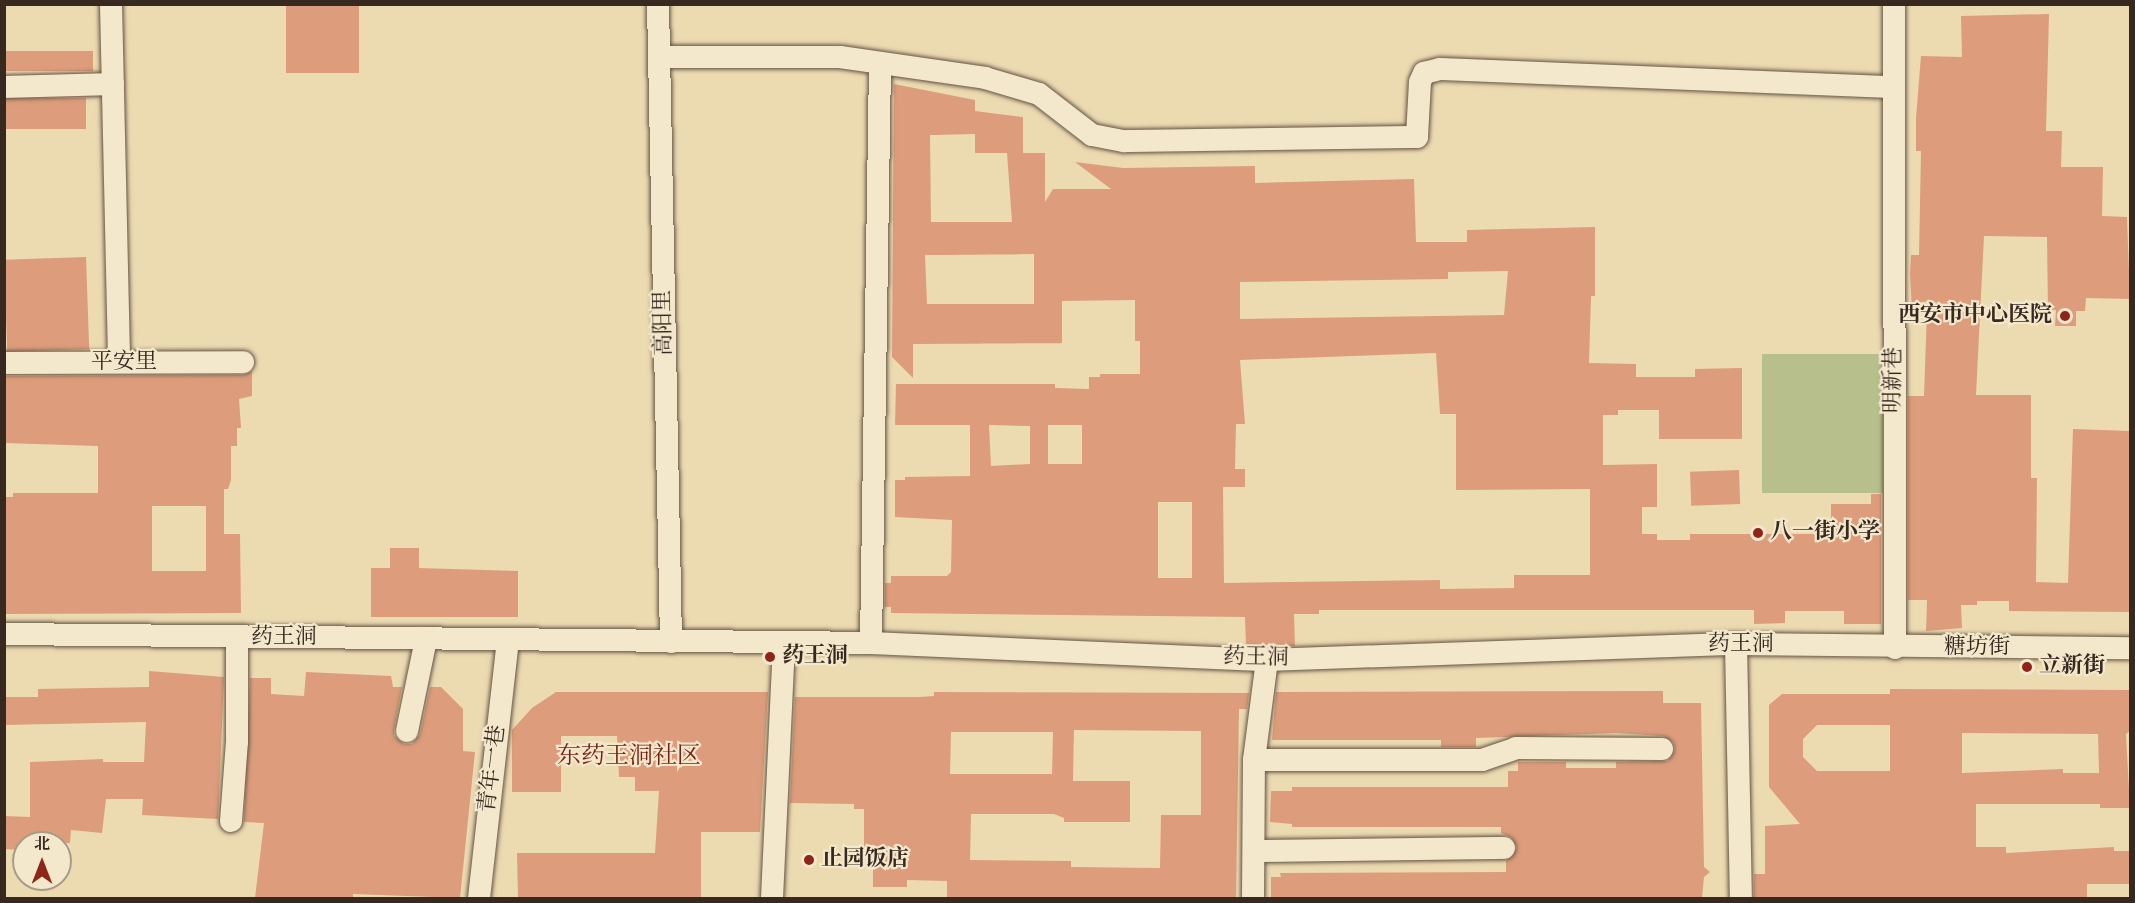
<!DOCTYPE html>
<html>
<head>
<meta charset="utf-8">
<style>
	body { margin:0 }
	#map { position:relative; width:2135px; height:903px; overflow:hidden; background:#ecdab1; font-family:Vollkorn,"Noto Serif SC",serif }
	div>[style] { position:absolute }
	.green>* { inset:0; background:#b7c08c; transform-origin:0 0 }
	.building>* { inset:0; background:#dd9d7c; transform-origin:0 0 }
	.roads { filter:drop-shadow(0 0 2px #645444) drop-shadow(0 0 2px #645444) }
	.minor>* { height:22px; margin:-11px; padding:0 11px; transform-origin:11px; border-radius:11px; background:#f3e7cc }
	.dots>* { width:16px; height:16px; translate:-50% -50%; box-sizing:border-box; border:3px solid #f3e7cc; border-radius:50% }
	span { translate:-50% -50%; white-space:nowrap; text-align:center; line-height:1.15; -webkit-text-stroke:4.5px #f3e7cc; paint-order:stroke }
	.poi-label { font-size:22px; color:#372820; font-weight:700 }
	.right { translate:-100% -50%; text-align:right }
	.left { translate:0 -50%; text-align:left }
	.street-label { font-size:22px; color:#372820 }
	.neighbourhood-label { font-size:24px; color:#7a1f14 }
	.frame { position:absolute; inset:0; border:6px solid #372820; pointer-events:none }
	.north { position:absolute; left:12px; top:831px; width:60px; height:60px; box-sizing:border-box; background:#f3e7cc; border:2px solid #a89b87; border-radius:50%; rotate:0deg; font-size:16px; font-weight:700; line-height:24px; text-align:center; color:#372820 }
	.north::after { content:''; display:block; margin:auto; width:21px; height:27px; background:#8f2418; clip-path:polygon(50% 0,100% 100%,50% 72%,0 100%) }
</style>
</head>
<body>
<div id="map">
	<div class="green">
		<i style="left:1883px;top:354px;width:139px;height:121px;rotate:90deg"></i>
	</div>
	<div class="building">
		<i style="left:286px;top:4px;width:73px;height:69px"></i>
		<i style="clip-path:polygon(2049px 14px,2046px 131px,2062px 131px,2061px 167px,2103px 167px,2102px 216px,2127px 217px,2130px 299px,2086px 298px,2085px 311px,2076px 311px,2076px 326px,2055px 326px,2056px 310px,2048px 310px,2047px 237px,1984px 236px,1976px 395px,2031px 395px,2031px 478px,2037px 478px,2036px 582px,2068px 583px,2073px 429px,2130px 431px,2130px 612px,2009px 611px,2009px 601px,1977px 601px,1977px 605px,1961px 605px,1962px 628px,1926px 631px,1927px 600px,1908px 600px,1908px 396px,1924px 396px,1927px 310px,1912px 310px,1910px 275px,1911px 255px,1919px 255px,1921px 151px,1916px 151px,1916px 118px,1921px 56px,1962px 57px,1961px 16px)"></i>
		<i style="left:93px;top:51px;width:20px;height:89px;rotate:90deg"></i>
		<i style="clip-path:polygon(evenodd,894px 84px,975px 100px,975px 111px,1023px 117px,1023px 153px,1045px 153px,1045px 202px,1053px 189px,1111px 189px,1075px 162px,1123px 168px,1255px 166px,1255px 183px,1414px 179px,1416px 242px,1467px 242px,1467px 230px,1595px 227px,1595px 296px,1591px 296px,1589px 363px,1636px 364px,1636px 377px,1695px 377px,1695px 369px,1742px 368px,1742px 439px,1659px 439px,1659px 410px,1618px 410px,1618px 415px,1603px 415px,1603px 465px,1657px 464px,1657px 507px,1642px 507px,1642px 534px,1657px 534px,1657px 540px,1690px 540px,1690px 534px,1831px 534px,1831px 504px,1871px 504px,1871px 494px,1881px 494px,1881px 624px,1844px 624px,1844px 611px,1785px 611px,1785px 623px,1754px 624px,1754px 610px,1319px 610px,1319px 614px,1294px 614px,1295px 646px,1246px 646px,1245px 617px,891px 613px,891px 607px,885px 607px,885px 583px,891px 583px,891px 576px,947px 576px,951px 572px,952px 520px,895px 517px,895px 480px,905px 480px,905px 477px,970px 476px,970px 425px,895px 425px,896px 384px,1055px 384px,1055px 388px,1089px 389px,1089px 377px,1100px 377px,1100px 374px,1140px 374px,1140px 341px,1135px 341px,1135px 300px,1062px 301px,1062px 343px,913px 344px,913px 378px,892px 357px,894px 84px,975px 134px,975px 153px,1007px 153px,1012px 222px,931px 222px,930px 135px,975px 134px,894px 84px,1034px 254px,1034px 304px,927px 304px,925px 255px,1034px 254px,894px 84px,1508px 271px,1504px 315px,1240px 319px,1240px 282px,1448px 279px,1448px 272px,1508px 271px,894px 84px,1436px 353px,1440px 414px,1456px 414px,1456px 490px,1590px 489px,1590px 575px,1514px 575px,1514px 588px,1440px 589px,1440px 580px,1224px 583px,1223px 487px,1245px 487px,1245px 469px,1235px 469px,1236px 424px,1245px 424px,1240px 360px,1436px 353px,894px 84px,989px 425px,1030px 426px,1030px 464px,991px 466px,989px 425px,894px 84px,1048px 425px,1082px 425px,1082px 464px,1048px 464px,1048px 425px,894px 84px,1158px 502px,1192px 502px,1192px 578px,1158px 578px,1158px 502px)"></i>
		<i style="left:86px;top:98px;width:31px;height:82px;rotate:90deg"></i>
		<i style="left:86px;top:257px;width:92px;height:82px;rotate:88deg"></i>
		<i style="clip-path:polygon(evenodd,252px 371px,252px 396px,239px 399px,241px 428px,237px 428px,237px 446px,231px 446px,231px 480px,228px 489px,224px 489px,224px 534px,240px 534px,241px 613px,4px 614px,4px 497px,13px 497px,13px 493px,98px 493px,98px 446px,4px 443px,4px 376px,243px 375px,252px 371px,152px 506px,206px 506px,206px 571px,152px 571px,152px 506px)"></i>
		<i style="left:1739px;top:470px;width:34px;height:49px;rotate:88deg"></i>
		<i style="clip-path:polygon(390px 548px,419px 548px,419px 568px,518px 571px,518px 617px,371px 617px,371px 568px,390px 568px)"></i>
		<i style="clip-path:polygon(149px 671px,224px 677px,218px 819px,142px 815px,143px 799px,106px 799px,102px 833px,71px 830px,70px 843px,24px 843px,24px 850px,4px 849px,4px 816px,30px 817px,30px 762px,103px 759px,103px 762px,144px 762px,146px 722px,4px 725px,4px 697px,38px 697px,38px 689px,149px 687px)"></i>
		<i style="clip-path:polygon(306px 672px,391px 676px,393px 687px,402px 687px,394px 729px,394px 736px,404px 744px,412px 744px,420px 734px,430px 687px,441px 687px,463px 709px,463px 751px,475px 752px,460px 898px,353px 894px,353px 898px,255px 898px,264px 823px,244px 822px,250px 678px,271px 678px,271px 694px,304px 696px)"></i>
		<i style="clip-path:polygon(evenodd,1890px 689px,2130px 690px,2130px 731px,2126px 734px,2130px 808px,2100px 808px,2100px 804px,1976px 804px,1976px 847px,2006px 847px,2006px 853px,2114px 847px,2114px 851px,2130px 851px,2130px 884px,2087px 884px,2087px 898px,1754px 898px,1754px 874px,1765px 874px,1765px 826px,1800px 824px,1769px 787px,1769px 705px,1782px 694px,1890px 694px,1890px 689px,1817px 725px,1890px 725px,1890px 771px,1817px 771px,1803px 757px,1803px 739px,1817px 725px,1890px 689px,1962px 733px,2098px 734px,2099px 773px,2063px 773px,2063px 769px,1962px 773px,1962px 733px)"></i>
		<i style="clip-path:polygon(1663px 691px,1663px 703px,1701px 703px,1704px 867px,1710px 872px,1704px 877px,1702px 898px,1271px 898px,1271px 877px,1281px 877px,1280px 873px,1506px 872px,1506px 861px,1517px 848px,1511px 837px,1501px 833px,1501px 827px,1292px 827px,1292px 824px,1270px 822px,1271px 791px,1292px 791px,1292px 787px,1508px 787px,1508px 771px,1518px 771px,1518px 762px,1566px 762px,1566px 768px,1616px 768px,1616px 762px,1668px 761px,1675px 750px,1673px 742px,1663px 736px,1616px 733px,1476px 738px,1476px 747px,1441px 747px,1441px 740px,1272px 740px,1276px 692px)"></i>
		<i style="clip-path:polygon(556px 692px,768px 692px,760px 832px,701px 832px,701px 898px,518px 898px,517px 853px,655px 853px,659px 791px,635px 791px,635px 777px,619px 777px,617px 736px,561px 736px,561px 792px,512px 792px,512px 730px,532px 708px)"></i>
		<i style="clip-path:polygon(evenodd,934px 692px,1249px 693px,1247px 709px,1239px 709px,1236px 898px,947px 898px,947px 881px,907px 880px,907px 887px,873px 887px,873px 856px,864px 856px,864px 809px,854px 809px,854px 804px,790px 803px,795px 697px,920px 697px,934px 696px,934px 692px,1074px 730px,1201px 731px,1201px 815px,1161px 815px,1160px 868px,1071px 867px,1071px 861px,970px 860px,971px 814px,1054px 814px,1064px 818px,1064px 822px,1130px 822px,1130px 781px,1073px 781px,1074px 730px,934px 692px,951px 732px,1053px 732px,1052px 774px,950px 774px,951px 732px)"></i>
	</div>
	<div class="roads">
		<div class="minor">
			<i style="left:111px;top:4px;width:358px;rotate:88.7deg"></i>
			<i style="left:658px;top:4px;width:638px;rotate:88.83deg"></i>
			<i style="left:1894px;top:4px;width:644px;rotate:89.91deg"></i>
			<i style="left:659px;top:57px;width:181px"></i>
			<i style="left:840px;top:57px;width:147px;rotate:8.2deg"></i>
			<i style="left:985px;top:78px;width:56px;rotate:16.5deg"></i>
			<i style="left:1039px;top:94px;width:67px;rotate:37.7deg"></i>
			<i style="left:1092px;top:135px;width:33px;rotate:11deg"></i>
			<i style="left:1124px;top:141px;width:293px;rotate:-0.8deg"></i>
			<i style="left:1417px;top:137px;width:55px;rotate:-86.9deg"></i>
			<i style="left:1420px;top:82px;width:10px;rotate:-66deg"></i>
			<i style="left:1424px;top:73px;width:16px;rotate:-14deg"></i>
			<i style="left:1440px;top:69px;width:453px;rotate:2.3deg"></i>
			<i style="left:4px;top:87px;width:109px;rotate:-1.6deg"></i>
			<i style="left:4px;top:363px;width:239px;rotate:-0.2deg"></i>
			<i style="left:4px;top:634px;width:867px;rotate:0.59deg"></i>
			<i style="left:871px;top:643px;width:396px;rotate:2.5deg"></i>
			<i style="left:1267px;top:660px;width:469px;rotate:-2deg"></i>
			<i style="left:1736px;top:644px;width:394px;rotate:0.6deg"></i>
			<i style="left:871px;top:643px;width:579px;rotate:-89.11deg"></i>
			<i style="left:1736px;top:644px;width:254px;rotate:88.9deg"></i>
			<i style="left:407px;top:731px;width:94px;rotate:-78.3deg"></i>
			<i style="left:1254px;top:760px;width:228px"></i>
			<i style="left:1482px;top:760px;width:36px;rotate:-19deg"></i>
			<i style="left:1516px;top:748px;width:146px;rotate:0.4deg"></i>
			<i style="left:231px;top:821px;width:79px;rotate:-85.7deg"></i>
			<i style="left:237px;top:742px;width:104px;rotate:-90deg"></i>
			<i style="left:1254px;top:851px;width:250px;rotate:-0.7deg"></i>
			<i style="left:479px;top:898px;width:260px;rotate:-83.6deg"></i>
			<i style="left:772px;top:898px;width:255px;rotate:-87.3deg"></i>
			<i style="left:1253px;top:898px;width:138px;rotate:-89.6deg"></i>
			<i style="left:1254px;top:760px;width:101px;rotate:-82.6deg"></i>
		</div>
	</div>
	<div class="dots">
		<i style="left:2065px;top:316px;background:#8f2418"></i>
		<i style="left:1758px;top:533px;background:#8f2418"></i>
		<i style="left:770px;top:657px;background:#8f2418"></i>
		<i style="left:2027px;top:667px;background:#8f2418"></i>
		<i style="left:809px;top:860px;background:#8f2418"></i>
	</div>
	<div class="poi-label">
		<span class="right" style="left:2052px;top:316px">西安市中心医院</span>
		<span class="left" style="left:1770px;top:533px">八一街小学</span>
		<span class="left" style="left:782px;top:657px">药王洞</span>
		<span class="left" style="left:2039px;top:667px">立新街</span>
		<span class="left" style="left:821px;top:860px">止园饭店</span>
	</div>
	<div class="street-label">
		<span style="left:664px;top:323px;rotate:-91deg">高阳里</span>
		<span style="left:124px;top:363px">平安里</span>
		<span style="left:1894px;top:380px;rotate:-90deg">明新巷</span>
		<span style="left:284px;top:638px">药王洞</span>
		<span style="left:1741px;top:645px">药王洞</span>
		<span style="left:1977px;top:648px">糖坊街</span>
		<span style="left:1256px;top:658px;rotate:1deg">药王洞</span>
		<span style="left:493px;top:769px;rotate:-83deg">青年一巷</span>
	</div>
	<div class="neighbourhood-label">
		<span style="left:629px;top:758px">东药王洞社区</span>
	</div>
	<div class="frame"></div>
	<div class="north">北</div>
</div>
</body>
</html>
